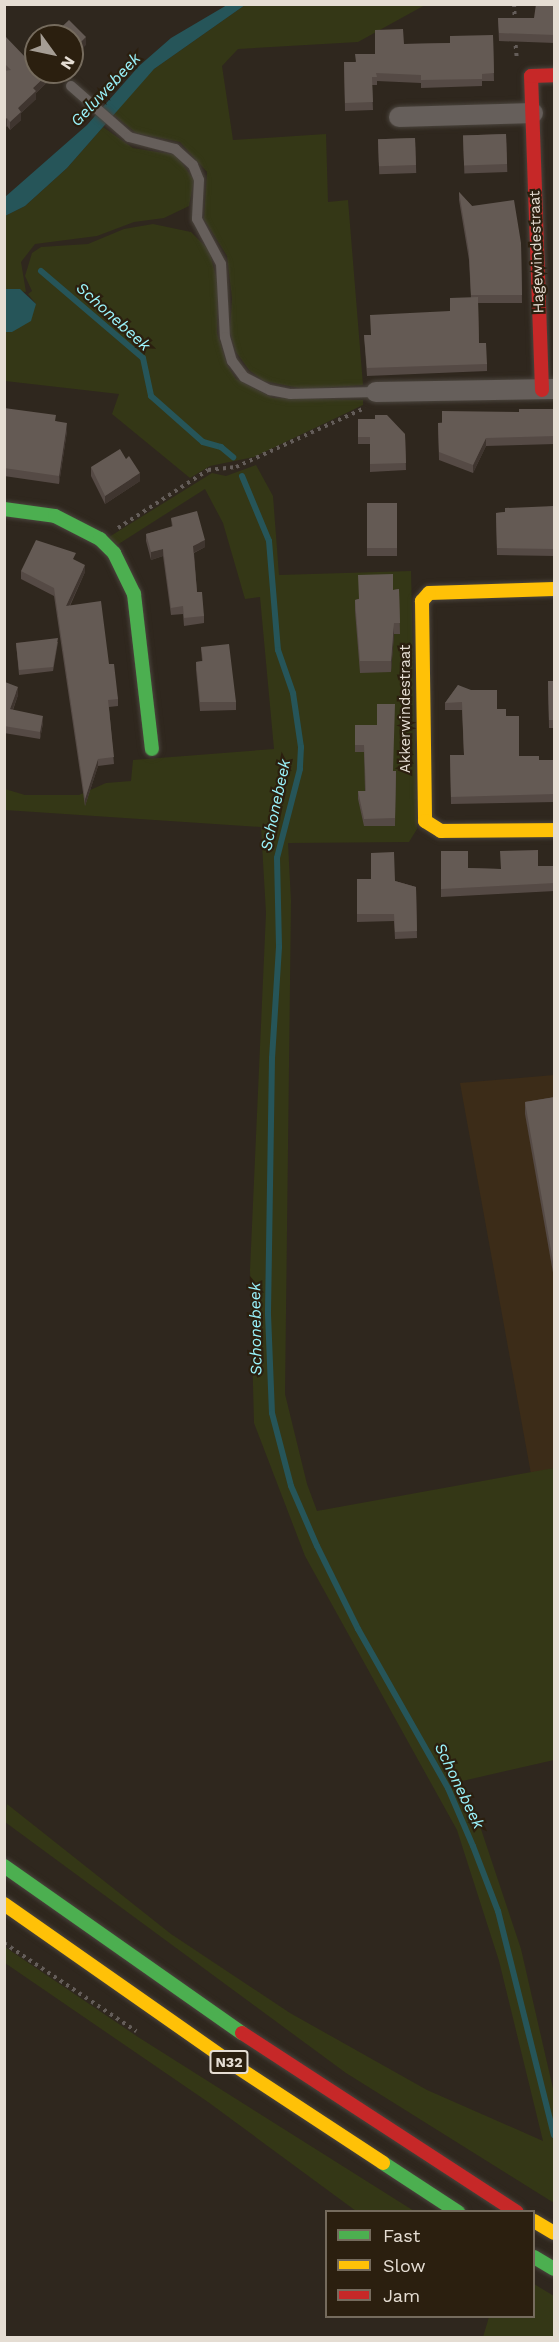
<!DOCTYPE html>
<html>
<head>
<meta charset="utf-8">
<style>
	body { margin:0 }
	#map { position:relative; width:559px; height:2342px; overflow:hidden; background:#2f271e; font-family:"Work Sans",sans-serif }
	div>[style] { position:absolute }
	.built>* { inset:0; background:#3c2c18 }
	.green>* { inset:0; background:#343716 }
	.water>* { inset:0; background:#265559 }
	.stream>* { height:6px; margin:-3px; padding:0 3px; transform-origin:3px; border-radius:3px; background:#265559 }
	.path>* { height:4px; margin-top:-2px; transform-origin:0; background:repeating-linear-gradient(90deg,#645d59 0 3px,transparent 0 7.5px) }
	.roads { filter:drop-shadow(0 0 2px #4a443d) drop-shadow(0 0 2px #4a443d) }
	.lane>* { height:10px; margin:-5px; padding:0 5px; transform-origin:5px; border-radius:5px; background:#665f5b }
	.street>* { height:20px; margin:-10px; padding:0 10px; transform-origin:10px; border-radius:10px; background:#665f5b }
	.fast>* { height:14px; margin:-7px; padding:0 7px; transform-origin:7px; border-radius:7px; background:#4caf50 }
	.slow>* { height:14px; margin:-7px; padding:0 7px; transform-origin:7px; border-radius:7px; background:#ffc107 }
	.jam>* { height:14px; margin:-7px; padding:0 7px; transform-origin:7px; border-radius:7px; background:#c62828 }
	.wall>* { inset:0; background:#554a45; transform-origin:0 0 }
	.shaded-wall>* { inset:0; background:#3f352f }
	.building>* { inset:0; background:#645a54; transform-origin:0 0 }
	span { translate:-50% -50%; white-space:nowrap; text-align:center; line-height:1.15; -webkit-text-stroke:4.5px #2b1f0f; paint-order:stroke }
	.shield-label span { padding:2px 4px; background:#2b1f0f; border:2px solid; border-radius:4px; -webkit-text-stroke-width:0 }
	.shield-label { font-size:14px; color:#e5ddd3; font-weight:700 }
	.street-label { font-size:15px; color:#e5ddd3 }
	.water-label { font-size:16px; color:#9af3fb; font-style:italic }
	.frame { position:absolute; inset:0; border:6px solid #e5ddd3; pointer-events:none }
	.legend { position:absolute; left:325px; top:2210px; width:210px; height:108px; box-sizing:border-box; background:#2b1f0f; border:2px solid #756b5d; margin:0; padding:8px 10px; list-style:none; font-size:18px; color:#e5ddd3 }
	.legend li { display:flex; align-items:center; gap:12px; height:30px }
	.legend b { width:30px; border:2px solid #756b5d }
	.north { position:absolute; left:24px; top:24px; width:60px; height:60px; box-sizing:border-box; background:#2b1f0f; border:2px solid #756b5d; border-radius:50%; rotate:123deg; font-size:16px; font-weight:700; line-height:24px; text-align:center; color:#e5ddd3 }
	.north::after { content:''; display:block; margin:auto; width:21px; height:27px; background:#a59d94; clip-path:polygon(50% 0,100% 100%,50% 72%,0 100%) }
</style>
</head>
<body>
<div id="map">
	<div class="built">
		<i style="clip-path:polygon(554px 1075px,554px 1468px,531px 1474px,460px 1083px)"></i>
	</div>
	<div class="green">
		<i style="clip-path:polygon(264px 4px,425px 5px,358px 42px,238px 49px,222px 66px,233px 140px,326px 134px,328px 202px,348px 200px,363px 385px,304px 389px,264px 381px,249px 370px,236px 352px,230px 332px,232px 298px,227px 256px,204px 219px,207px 172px,180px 142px,136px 133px,114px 115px,128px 94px,154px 69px,245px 5px)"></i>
		<i style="clip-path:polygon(103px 127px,133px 148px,176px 155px,194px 180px,189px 206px,164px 218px,134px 222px,97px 236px,35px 244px,21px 262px,26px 292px,5px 289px,5px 216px,25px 206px,67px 168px)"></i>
		<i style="clip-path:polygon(153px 224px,191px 232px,209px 250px,218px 284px,217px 333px,227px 365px,236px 379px,273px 398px,363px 400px,363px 405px,254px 457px,210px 466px,190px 478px,112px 414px,119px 394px,5px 381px,5px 332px,12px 332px,36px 304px,28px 294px,32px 291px,25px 276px,32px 253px,41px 247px,88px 244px,124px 229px)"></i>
		<i style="clip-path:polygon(256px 465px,273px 496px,279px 575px,411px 571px,417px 829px,409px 842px,288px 843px,291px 901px,285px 1394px,307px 1484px,317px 1511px,554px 1468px,554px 1760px,458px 1782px,476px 1814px,521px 1949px,554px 2093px,554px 2203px,346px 2073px,5px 1822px,7px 1804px,171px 1934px,290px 2013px,427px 2090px,543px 2141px,499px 1961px,457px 1830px,305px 1556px,254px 1423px,250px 1270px,266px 913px,261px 827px,5px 810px,5px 789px,25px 795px,79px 795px,106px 783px,131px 781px,133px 760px,274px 749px,260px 597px,245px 599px,223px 523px,205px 489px,117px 545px,109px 537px,212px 473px,226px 476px)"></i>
		<i style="clip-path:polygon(5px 1947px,138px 2037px,414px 2211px,356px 2211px,208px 2102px,5px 1963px)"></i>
		<i style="clip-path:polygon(534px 2284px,554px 2296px,554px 2337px,483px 2337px,489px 2317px,534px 2316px)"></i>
	</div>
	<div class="water">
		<i style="clip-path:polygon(227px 5px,245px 5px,154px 69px,67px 168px,25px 206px,5px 216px,5px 197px,87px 125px,139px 66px,171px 38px)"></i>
		<i style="clip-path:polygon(5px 289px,20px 289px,36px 304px,31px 321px,12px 332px,5px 332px)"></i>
	</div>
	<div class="stream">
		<i style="left:41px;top:271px;width:134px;rotate:40.5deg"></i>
		<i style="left:143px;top:358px;width:39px;rotate:78deg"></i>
		<i style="left:151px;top:396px;width:69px;rotate:41.5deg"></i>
		<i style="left:203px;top:442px;width:19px;rotate:16deg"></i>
		<i style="left:221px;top:447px;width:16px;rotate:40deg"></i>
		<i style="left:242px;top:476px;width:70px;rotate:67.4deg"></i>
		<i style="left:269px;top:541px;width:109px;rotate:85.3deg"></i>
		<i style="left:278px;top:650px;width:46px;rotate:70.8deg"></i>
		<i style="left:293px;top:693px;width:55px;rotate:81.6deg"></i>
		<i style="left:301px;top:747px;width:22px;rotate:93deg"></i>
		<i style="left:300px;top:769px;width:92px;rotate:104.5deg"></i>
		<i style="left:277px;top:858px;width:89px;rotate:88.7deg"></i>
		<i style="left:279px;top:947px;width:111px;rotate:93.6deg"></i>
		<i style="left:272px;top:1058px;width:256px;rotate:90.9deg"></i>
		<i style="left:268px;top:1314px;width:99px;rotate:87.7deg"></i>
		<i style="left:272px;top:1413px;width:75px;rotate:75.4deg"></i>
		<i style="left:291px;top:1486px;width:65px;rotate:66.6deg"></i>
		<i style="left:317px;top:1546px;width:93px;rotate:63.7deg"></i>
		<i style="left:358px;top:1629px;width:183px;rotate:60.5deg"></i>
		<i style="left:448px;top:1788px;width:63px;rotate:66.7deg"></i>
		<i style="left:473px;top:1846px;width:70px;rotate:69deg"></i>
		<i style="left:498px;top:1911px;width:231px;rotate:76deg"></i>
	</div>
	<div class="path">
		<i style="left:514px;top:4px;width:17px;rotate:87deg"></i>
		<i style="left:515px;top:38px;width:22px;rotate:85deg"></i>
		<i style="left:118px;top:528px;width:107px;rotate:-32.8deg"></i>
		<i style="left:208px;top:470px;width:28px;rotate:-6deg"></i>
		<i style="left:236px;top:467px;width:142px;rotate:-24.6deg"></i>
		<i style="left:4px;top:1943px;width:159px;rotate:33.7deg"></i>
	</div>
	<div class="roads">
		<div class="lane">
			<i style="left:71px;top:86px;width:77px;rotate:41.3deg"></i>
			<i style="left:129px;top:137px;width:48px;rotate:14.6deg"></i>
			<i style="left:175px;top:149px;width:24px;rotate:42deg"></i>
			<i style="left:193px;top:165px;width:16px;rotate:68deg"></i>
			<i style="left:199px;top:180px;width:39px;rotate:93deg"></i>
			<i style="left:197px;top:219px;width:51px;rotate:61.9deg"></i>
			<i style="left:221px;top:264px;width:73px;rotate:86.9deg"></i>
			<i style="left:225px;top:337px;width:25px;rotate:74deg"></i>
			<i style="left:232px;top:361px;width:20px;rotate:53deg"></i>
			<i style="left:244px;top:377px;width:29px;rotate:27deg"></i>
			<i style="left:270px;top:390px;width:20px;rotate:11deg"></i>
			<i style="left:290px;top:394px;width:86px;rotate:-1.3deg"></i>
		</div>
		<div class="street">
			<i style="left:399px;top:117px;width:134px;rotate:-1.7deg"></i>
			<i style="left:376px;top:392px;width:177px;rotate:-1deg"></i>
		</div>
		<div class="fast">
			<i style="left:4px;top:509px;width:51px;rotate:7.8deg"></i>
			<i style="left:55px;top:516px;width:51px;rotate:27.1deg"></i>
			<i style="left:100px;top:539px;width:20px;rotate:45deg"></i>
			<i style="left:114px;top:553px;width:46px;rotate:64deg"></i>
			<i style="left:134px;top:594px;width:156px;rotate:83.4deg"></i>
			<i style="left:4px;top:1866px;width:291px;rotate:35.1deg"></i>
			<i style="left:383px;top:2163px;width:90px;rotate:33.2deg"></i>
			<i style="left:534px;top:2257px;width:23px;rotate:31deg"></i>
		</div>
		<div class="slow">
			<i style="left:554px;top:589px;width:125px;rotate:178.2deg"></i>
			<i style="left:429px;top:593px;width:11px;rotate:131deg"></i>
			<i style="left:422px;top:601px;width:220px;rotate:89.2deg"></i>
			<i style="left:425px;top:821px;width:19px;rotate:32deg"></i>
			<i style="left:441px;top:831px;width:113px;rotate:-0.5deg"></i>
			<i style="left:4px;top:1904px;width:277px;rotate:35deg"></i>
			<i style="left:231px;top:2063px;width:182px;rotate:33.3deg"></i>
			<i style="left:534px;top:2221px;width:23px;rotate:31deg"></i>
		</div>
		<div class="jam">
			<i style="left:542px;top:390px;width:314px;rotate:-92deg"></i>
			<i style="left:531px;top:76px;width:23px;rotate:-2deg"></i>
			<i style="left:242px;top:2033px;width:328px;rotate:33.1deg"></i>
		</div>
	</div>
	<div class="wall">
		<i style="clip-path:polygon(555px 4px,555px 43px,499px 41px,498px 18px,534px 18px)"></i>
		<i style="clip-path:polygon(4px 35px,36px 72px,58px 72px,36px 93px,36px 99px,21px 113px,21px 120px,10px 130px,7px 126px,4px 128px)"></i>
		<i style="clip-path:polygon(493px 35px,494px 81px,482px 81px,482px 86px,421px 88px,421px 83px,377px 81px,377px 85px,372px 85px,373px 110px,345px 111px,344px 62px,355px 62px,375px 54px,404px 44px,450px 43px)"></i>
		<i style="left:506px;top:134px;width:38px;height:43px;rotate:88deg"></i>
		<i style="left:415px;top:138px;width:35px;height:37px;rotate:88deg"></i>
		<i style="clip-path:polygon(459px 192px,472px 206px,521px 243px,522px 303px,478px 303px,479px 343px,487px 364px,487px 371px,367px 376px,364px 335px,371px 335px,450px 311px,471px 298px,469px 260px,459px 200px)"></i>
		<i style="clip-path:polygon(4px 408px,56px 421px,67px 431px,59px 484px,4px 476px)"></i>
		<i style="clip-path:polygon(555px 409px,555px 444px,486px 446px,473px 473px,439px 460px,438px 423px)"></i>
		<i style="clip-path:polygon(358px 419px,405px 434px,406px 470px,370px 472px,370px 444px,358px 444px)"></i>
		<i style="clip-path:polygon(91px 467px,140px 481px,105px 504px,91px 476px)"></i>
		<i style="left:367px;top:503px;width:30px;height:53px"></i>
		<i style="clip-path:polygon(555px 506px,555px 556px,497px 555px,496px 513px)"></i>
		<i style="clip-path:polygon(171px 518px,205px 547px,194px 553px,197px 592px,204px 616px,204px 623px,184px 626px,183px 614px,171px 615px,163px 556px,151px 560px,146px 541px,146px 534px,172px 527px)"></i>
		<i style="clip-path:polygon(76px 561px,85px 572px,70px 606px,109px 664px,118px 699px,118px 706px,109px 707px,114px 764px,98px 766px,85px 806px,54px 596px,21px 579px,21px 571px)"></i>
		<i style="clip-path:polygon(399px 589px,400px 634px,394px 634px,391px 672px,360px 673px,355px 611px,355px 600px,358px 599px,393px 590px)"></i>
		<i style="clip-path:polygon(58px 642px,53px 671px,19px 675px,16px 643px)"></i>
		<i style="clip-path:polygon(201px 647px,236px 702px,236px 710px,200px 711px,196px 670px,196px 662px,202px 661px)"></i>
		<i style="clip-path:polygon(548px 681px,555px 681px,555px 728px,549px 728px)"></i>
		<i style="clip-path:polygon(5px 682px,18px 695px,13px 710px,43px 723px,40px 739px,4px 733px)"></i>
		<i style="clip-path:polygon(458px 685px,497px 709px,506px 716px,519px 756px,539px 760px,555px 760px,555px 802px,451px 804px,450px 755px,464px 755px,462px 710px,445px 710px,445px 703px)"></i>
		<i style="clip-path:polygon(355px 725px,393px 771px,396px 771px,395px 826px,364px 826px,358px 799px,358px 791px,365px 791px,364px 752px,355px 752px)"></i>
		<i style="clip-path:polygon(441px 851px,468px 868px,500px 869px,555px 866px,555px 891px,441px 897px)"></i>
		<i style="clip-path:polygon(357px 879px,395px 881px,416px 887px,417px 938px,395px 939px,394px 921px,357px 922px)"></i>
		<i style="clip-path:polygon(555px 1097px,555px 1284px,525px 1114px,525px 1102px)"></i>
	</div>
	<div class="shaded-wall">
		<i style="clip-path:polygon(86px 37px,86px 45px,72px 59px,72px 51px)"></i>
		<i style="clip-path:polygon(50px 72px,58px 72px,36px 93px,36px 99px,21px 113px,21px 120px,10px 130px,10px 122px,18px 108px,33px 88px)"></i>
		<i style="clip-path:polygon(7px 118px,7px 126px,4px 128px,4px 120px)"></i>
		<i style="clip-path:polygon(67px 423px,67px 431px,59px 484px,59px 476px)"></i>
		<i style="clip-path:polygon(486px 438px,486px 446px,473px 473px,473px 465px)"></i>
		<i style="clip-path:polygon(140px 473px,140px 481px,105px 504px,105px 496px)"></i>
		<i style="clip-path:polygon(205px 540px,205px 547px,193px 553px,193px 546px)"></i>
		<i style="clip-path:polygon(163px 549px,163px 556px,151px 560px,151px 552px)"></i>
		<i style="clip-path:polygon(85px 565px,85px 572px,66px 613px,66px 606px)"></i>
		<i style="clip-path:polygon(394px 623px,394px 634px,391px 672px,391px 661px)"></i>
		<i style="clip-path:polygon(18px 687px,18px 695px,10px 717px,10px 709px)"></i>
		<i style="clip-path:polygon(43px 716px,43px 723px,40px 739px,40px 732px)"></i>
		<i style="clip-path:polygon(98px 759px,98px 766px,85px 806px,85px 799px)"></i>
	</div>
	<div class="building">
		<i style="clip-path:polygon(536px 4px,555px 4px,555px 35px,499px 33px,498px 18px,534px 18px)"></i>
		<i style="clip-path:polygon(69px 20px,86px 37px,72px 51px,72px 36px,52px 36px)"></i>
		<i style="clip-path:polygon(403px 29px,404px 44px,450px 43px,450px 36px,493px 35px,494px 73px,482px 74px,482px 79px,421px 80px,421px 75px,376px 73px,377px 77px,372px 77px,373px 102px,345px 103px,344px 62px,356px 62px,355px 54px,375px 54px,375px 30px)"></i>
		<i style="clip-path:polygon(4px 35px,28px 60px,36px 52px,36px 72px,50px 72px,33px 88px,36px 91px,18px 108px,21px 112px,10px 122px,7px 118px,4px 120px,4px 71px,11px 70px,4px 63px)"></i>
		<i style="left:506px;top:134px;width:30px;height:43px;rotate:88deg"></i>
		<i style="left:415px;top:138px;width:27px;height:37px;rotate:88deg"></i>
		<i style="clip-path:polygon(459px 192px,472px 206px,514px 200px,521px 243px,522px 295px,471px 295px,469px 252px)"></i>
		<i style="clip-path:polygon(478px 297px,479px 343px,486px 343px,487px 364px,367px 368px,364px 335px,371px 335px,370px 315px,450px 311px,450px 298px)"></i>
		<i style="clip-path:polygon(4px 408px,56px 415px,55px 421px,67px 423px,59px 476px,4px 468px)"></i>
		<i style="clip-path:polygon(519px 409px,555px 409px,555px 436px,486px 438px,473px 465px,439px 452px,438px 423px,442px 423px,442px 411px,519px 412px)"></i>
		<i style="clip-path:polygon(375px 415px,387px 415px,405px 434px,406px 463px,370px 464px,370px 437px,358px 437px,358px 419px,375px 419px)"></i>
		<i style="clip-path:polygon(120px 449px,126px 459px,129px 456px,140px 473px,105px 496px,91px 467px)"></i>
		<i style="left:367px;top:503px;width:30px;height:45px"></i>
		<i style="clip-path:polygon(555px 506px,555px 549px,497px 548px,496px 513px,505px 512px,505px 508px)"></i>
		<i style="clip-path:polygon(197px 511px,205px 540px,193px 546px,197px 592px,202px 592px,204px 616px,184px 618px,183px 606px,171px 608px,163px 549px,151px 552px,146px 534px,173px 526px,171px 518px)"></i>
		<i style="clip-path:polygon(36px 540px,76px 553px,73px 559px,85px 565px,66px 606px,101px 601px,109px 664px,114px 664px,118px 699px,108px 700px,114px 757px,98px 759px,85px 799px,54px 588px,21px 571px)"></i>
		<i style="clip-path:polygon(393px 574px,393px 590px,399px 589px,400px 623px,394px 623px,391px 661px,360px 661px,355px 600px,359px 599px,358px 575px)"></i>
		<i style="clip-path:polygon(58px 638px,53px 667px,19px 670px,16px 643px)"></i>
		<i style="clip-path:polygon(229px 644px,236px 702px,200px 702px,196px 662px,203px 661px,201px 647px)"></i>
		<i style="clip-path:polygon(548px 681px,555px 681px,555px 720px,549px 720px)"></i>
		<i style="clip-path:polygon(5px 682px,18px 687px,10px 709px,43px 716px,40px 732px,4px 726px)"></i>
		<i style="clip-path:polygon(458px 685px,471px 690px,497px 690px,497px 709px,506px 709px,506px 716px,519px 716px,519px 756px,539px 756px,539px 760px,555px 760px,555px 794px,451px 797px,450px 755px,464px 755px,462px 702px,445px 703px)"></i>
		<i style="clip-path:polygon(377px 704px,395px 704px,393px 771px,396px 771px,395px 818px,364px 819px,358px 791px,366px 791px,364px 745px,355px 745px,355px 725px,377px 725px)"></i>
		<i style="clip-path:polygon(538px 850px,538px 866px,555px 866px,555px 883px,441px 889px,441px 851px,468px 851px,468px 868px,501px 869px,500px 851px)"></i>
		<i style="clip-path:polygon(394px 852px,395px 881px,416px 887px,417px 931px,395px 932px,394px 914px,357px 914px,357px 879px,371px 879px,371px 853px)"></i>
		<i style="clip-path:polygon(555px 1097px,555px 1273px,525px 1102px)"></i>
	</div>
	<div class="shield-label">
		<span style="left:229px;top:2062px">N32</span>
	</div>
	<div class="street-label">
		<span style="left:537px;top:252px;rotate:-92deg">Hagewindestraat</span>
		<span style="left:406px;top:709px;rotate:-90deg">Akkerwindestraat</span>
	</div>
	<div class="water-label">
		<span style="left:106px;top:90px;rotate:-47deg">Geluwebeek</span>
		<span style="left:113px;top:317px;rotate:42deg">Schonebeek</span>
		<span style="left:276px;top:805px;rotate:-78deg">Schonebeek</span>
		<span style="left:256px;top:1329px;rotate:-91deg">Schonebeek</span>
		<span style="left:459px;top:1786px;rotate:64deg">Schonebeek</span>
	</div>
	<div class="frame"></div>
	<ul class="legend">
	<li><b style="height:8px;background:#4caf50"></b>Fast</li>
	<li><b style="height:8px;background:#ffc107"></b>Slow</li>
	<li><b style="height:8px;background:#c62828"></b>Jam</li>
	</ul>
	<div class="north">N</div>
</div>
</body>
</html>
